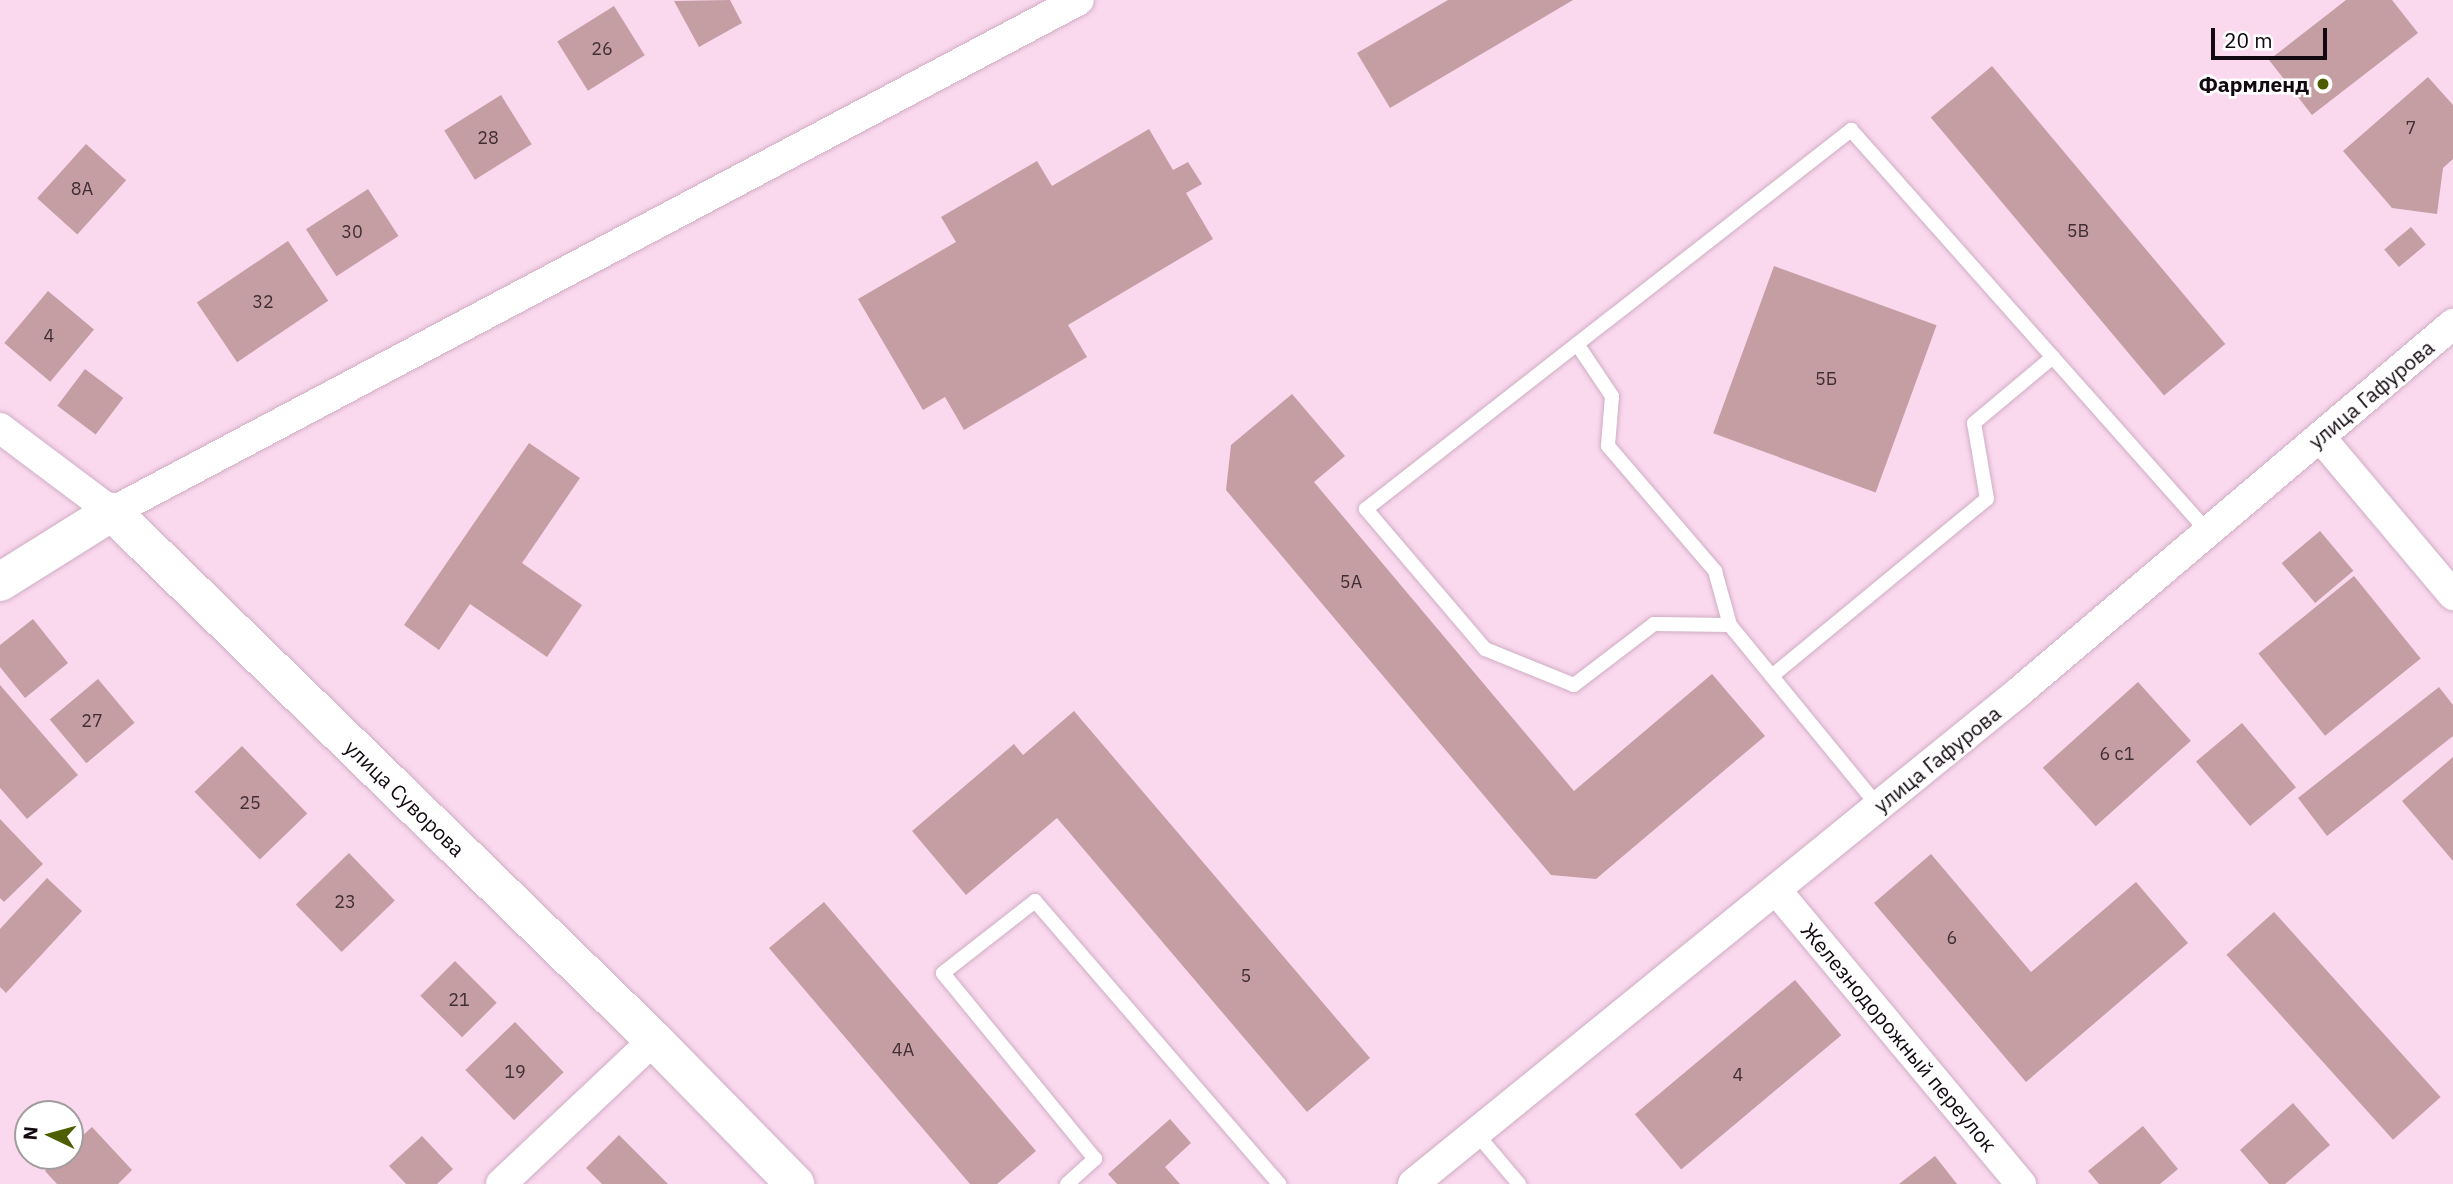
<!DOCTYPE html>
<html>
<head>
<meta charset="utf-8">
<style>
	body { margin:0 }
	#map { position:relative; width:2453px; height:1184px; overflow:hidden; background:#fad8ee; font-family:"IBM Plex Sans",sans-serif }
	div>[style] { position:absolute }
	.building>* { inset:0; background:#c59ea4; transform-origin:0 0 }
	.roads { filter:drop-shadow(0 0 2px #cfaec3) drop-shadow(0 0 2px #cfaec3) }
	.lane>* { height:14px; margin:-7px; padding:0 7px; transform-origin:7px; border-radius:7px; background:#fff }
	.street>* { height:30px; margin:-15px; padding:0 15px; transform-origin:15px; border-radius:15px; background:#fff }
	.secondary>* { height:38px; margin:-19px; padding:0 19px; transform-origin:19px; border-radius:19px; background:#fff }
	.dots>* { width:19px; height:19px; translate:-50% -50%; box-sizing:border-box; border:4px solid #fff; border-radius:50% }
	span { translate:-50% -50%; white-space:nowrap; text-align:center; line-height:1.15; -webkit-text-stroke:5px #fff; paint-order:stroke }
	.number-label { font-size:18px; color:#402e35 }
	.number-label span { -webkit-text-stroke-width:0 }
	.poi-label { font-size:21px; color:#130910; font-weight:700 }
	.right { translate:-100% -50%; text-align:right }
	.street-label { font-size:21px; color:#130910 }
	.north { position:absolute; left:14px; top:1100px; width:70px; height:70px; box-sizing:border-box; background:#fff; border:2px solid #a19d9f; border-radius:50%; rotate:275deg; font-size:19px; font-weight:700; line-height:28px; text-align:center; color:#130910 }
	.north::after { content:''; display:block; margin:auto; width:24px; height:32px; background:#4d5e01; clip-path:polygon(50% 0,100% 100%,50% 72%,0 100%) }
	.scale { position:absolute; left:2211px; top:28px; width:116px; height:32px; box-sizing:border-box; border:4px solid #130910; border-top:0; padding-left:9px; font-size:21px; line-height:24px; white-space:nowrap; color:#130910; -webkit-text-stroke:5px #fff; paint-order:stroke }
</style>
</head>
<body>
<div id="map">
	<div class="building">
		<i style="clip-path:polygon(730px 0,742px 23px,699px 47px,674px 1px)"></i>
		<i style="clip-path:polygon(1448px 0,1573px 0,1390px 108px,1357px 53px)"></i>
		<i style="clip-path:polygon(2346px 0,2392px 0,2418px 33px,2312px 115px,2269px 60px)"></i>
		<i style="left:614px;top:6px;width:58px;height:67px;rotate:58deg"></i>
		<i style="left:1992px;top:66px;width:363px;height:80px;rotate:50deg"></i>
		<i style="clip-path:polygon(2428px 77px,2453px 105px,2453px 159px,2443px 168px,2437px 214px,2392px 208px,2343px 151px)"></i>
		<i style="left:501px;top:95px;width:58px;height:67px;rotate:58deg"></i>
		<i style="clip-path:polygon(1149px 129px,1173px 170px,1188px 162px,1202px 184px,1186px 193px,1213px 239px,1068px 325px,1087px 357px,964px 430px,945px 397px,923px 410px,858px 299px,956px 242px,941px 217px,1037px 161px,1052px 186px)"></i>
		<i style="left:86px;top:144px;width:54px;height:73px;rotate:42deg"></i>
		<i style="left:368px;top:189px;width:56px;height:74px;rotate:57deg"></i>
		<i style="left:2411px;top:227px;width:23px;height:35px;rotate:50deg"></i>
		<i style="left:288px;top:241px;width:72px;height:110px;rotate:56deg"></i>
		<i style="left:1774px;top:266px;width:173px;height:178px;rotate:20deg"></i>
		<i style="left:48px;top:291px;width:60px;height:68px;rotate:40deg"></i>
		<i style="left:85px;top:369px;width:48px;height:46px;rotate:37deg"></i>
		<i style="clip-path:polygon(1292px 394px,1345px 456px,1314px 482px,1574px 791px,1712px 674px,1765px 736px,1596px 879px,1551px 875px,1226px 490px,1231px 445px)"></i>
		<i style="clip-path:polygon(529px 443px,580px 478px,522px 563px,582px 605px,547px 657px,470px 604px,439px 650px,404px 625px)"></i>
		<i style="left:2320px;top:531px;width:52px;height:50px;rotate:50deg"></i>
		<i style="left:2354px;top:576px;width:106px;height:123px;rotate:51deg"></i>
		<i style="clip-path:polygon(33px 619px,68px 663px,25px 698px,0 667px,0 645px)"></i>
		<i style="left:98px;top:679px;width:57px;height:63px;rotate:50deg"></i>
		<i style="left:2138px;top:682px;width:79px;height:128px;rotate:48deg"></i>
		<i style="clip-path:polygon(0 685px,78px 775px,27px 819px,0 788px)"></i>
		<i style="clip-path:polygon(2439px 687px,2453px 705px,2453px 736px,2327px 836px,2298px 798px)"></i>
		<i style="clip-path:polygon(1074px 711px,1370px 1058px,1307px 1112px,1057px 818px,966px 895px,912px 831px,1014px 744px,1023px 755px)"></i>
		<i style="left:2242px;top:723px;width:84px;height:60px;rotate:50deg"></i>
		<i style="left:242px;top:746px;width:94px;height:66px;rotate:46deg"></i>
		<i style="clip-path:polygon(2453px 757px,2453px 861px,2402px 801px)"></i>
		<i style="clip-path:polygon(0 819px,43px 864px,4px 902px,0 898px)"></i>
		<i style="left:349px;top:853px;width:66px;height:74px;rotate:46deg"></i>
		<i style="clip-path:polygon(1931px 854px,2031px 972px,2136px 882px,2188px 943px,2026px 1082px,1874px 903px)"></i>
		<i style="clip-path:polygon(47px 878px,82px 911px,6px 993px,0 987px,0 929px)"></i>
		<i style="clip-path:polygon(824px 902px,1036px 1151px,997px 1184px,970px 1184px,769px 948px)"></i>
		<i style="left:2274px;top:912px;width:249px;height:64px;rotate:48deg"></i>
		<i style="left:455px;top:961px;width:59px;height:49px;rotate:45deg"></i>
		<i style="left:1795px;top:980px;width:72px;height:209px;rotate:50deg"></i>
		<i style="left:515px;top:1022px;width:70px;height:69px;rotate:46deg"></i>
		<i style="clip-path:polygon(2293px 1103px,2330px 1145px,2285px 1184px,2269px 1184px,2240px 1150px)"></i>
		<i style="clip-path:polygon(1170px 1119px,1191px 1143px,1165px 1167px,1180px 1184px,1117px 1184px,1108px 1174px)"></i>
		<i style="clip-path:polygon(2143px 1126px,2178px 1169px,2160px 1184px,2099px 1184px,2088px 1171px)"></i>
		<i style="clip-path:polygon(92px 1127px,132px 1170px,118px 1184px,57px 1184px,45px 1171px,61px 1156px,70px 1156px,70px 1147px)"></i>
		<i style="clip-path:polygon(619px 1135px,668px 1184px,602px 1184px,586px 1168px)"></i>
		<i style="clip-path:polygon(422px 1136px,453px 1169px,437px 1184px,406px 1184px,389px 1166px)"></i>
		<i style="clip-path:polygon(1935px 1156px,1957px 1184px,1899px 1184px)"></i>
	</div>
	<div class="roads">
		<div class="lane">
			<i style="left:1577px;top:344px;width:63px;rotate:56.1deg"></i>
			<i style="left:1612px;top:396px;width:50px;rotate:94.6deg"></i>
			<i style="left:1608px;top:446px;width:165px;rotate:49.4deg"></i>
			<i style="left:1715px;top:571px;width:56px;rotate:74.5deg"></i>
			<i style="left:1772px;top:676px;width:278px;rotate:-39.5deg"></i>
			<i style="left:1987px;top:499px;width:77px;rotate:-99.7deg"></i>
			<i style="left:1974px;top:423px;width:103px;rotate:-39.9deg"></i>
			<i style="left:1878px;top:806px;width:234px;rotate:-129.3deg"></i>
			<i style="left:1730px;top:625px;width:76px;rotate:-179.2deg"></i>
			<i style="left:1654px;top:624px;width:101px;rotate:142.7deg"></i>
			<i style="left:1574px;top:685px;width:96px;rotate:-158deg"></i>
			<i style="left:1485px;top:649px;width:184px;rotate:-130.4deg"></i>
			<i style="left:1366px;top:509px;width:616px;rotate:-38.01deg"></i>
			<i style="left:1851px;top:130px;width:538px;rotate:48.39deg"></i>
			<i style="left:1476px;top:1133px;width:67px;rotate:49.9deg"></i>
			<i style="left:1067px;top:1184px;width:38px;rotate:-42deg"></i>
			<i style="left:1095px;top:1159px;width:240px;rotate:-129.3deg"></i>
			<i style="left:943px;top:973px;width:117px;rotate:-38deg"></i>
			<i style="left:1035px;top:901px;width:374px;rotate:49.2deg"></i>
		</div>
		<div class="street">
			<i style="left:0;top:428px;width:140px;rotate:36.9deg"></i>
			<i style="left:112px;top:512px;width:1094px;rotate:-27.9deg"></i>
			<i style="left:2320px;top:437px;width:207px;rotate:49.9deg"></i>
			<i style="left:1776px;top:890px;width:383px;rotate:50.2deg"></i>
			<i style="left:501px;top:1184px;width:210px;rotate:-43.3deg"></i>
			<i style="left:1413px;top:1184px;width:782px;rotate:-39.08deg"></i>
			<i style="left:2020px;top:691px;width:568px;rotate:-40.28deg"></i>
		</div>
		<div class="secondary">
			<i style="left:0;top:582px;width:132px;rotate:-32deg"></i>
			<i style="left:112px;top:512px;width:757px;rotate:44.25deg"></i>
			<i style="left:654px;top:1040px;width:202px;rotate:45.6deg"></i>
		</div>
	</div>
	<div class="dots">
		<i style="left:2323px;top:84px;background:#4d5e01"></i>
	</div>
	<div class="number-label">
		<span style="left:602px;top:49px">26</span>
		<span style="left:2411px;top:128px">7</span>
		<span style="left:488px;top:138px">28</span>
		<span style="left:82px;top:189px">8А</span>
		<span style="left:2078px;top:231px">5В</span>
		<span style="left:352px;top:232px">30</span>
		<span style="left:263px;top:302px">32</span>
		<span style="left:49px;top:336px">4</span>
		<span style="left:1826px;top:379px">5Б</span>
		<span style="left:1351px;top:582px">5А</span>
		<span style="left:92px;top:721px">27</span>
		<span style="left:2117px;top:754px">6 с1</span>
		<span style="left:250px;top:803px">25</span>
		<span style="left:345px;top:902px">23</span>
		<span style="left:1952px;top:938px">6</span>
		<span style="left:1246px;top:976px">5</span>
		<span style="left:459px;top:1000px">21</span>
		<span style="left:903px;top:1050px">4А</span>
		<span style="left:515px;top:1072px">19</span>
		<span style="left:1738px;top:1075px">4</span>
	</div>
	<div class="poi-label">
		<span class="right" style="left:2309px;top:84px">Фармленд</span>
	</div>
	<div class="street-label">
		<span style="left:2371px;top:394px;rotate:-40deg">улица Гафурова</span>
		<span style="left:1937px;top:759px;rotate:-39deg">улица Гафурова</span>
		<span style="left:405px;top:798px;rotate:44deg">улица Суворова</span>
		<span style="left:1899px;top:1037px;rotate:50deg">Железнодорожный переулок</span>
	</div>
	<div class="north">N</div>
	<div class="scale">20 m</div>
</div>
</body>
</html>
